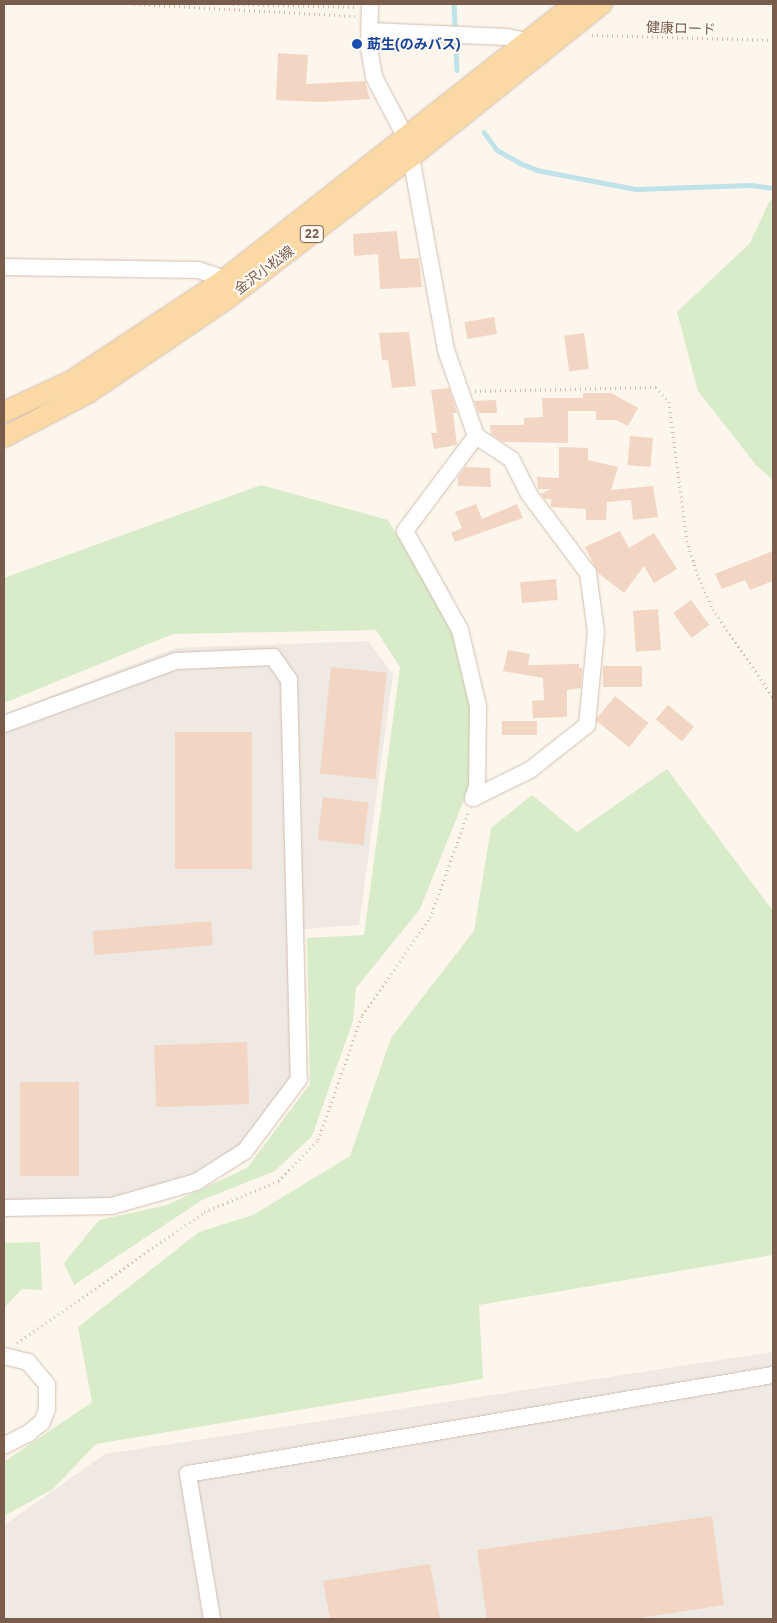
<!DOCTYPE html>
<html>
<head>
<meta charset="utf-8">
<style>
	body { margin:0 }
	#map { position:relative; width:777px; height:1623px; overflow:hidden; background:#fdf6ec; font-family:"IBM Plex Sans","Noto Sans JP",sans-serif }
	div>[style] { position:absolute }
	.industrial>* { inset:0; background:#efe9e4 }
	.green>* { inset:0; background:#d8ecc9 }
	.stream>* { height:4.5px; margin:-2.25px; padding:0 2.25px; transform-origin:2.25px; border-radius:2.25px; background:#bfe3e8 }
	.building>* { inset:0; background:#f3d5c3; transform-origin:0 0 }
	.path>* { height:2.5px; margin-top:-1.25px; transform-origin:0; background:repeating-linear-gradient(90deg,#d9b8a5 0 1px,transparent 0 5px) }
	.roads { filter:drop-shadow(0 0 1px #d1beb0) drop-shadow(0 0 1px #d1beb0) }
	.minor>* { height:16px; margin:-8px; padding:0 8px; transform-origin:8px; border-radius:8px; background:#fff }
	.major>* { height:20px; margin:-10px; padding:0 10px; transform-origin:10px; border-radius:10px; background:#fbd9a5 }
	.dots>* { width:14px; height:14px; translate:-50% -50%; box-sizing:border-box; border:2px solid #fffaf3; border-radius:50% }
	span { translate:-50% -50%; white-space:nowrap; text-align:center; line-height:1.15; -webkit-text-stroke:4px #fffaf3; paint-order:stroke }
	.shield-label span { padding:1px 4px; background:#fffaf3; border:1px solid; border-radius:4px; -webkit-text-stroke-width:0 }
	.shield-label { font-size:12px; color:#7a5c4d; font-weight:700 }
	.street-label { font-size:14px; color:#7a5c4d }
	.transit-label { font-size:14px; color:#164399; font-weight:700 }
	.left { translate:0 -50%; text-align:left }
	.frame { position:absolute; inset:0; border:5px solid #7a5c4d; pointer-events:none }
</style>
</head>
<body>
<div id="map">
	<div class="industrial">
		<i style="clip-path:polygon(368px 641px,393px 674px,359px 925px,304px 929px,304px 1082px,245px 1162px,159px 1201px,110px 1213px,4px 1217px,4px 714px,176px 648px)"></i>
		<i style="clip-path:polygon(773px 1352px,773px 1619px,4px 1619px,4px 1525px,105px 1454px)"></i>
	</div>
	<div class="green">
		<i style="clip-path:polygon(770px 200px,773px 201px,773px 480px,756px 465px,698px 391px,677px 312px,750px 243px)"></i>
		<i style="clip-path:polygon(261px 485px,388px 520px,453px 630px,471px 707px,470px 785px,420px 909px,356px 988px,353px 1021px,312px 1136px,275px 1171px,202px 1200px,74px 1285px,64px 1263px,99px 1220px,167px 1205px,247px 1168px,310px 1084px,307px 938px,364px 935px,400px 667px,376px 630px,173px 634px,4px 703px,4px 578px)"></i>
		<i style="clip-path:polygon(667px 769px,773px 911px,773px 1255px,479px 1305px,483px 1379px,96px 1444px,53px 1489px,4px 1516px,4px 1462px,92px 1402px,78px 1327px,199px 1232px,253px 1215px,350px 1156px,391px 1038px,474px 931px,491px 828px,532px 795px,577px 832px)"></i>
		<i style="clip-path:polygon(40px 1242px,42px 1290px,22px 1289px,4px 1308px,4px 1243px)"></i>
	</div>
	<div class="stream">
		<i style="left:454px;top:4px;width:66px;rotate:87.4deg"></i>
		<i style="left:484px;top:132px;width:22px;rotate:54deg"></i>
		<i style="left:497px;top:150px;width:26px;rotate:29deg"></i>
		<i style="left:520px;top:163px;width:18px;rotate:22deg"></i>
		<i style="left:537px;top:170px;width:101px;rotate:10.9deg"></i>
		<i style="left:636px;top:189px;width:115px;rotate:-2deg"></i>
		<i style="left:751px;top:185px;width:22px;rotate:8deg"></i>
	</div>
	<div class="building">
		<i style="clip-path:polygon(278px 53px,308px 55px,306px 84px,365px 81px,370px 99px,320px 102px,276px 100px)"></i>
		<i style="clip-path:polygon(397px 231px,400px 259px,419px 258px,422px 287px,380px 289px,378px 254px,354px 256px,353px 234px)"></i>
		<i style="left:494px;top:317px;width:17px;height:30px;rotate:80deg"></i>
		<i style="clip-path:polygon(409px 332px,416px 386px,392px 388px,388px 360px,382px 360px,379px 333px)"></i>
		<i style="left:584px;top:333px;width:36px;height:20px;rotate:82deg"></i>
		<i style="clip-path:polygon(449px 388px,457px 413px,453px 413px,457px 445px,434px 449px,431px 433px,437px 433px,431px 390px)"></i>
		<i style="clip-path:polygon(583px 393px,611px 393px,638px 408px,628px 426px,616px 420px,596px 420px,596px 411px,568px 411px,568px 443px,503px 442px,491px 434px,490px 425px,524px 425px,524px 418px,543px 417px,542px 398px,583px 398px)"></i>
		<i style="clip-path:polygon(496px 400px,497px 413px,479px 413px,474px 401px)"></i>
		<i style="left:630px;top:436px;width:23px;height:29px;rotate:5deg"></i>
		<i style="clip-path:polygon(559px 447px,588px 448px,588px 460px,618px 467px,611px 490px,653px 486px,658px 517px,633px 520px,631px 500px,607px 502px,606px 520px,586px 520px,586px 509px,551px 507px,551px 499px,545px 499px,541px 494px,551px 489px,538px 489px,537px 477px,559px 478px)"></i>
		<i style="clip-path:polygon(465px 467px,490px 468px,491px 487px,458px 486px,458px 477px)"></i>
		<i style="clip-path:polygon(476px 504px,482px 519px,517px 504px,523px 518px,455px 542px,451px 533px,462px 528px,455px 512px)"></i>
		<i style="clip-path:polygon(620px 531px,629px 548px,654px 533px,677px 569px,654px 583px,644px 566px,624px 593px,598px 573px,585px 547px)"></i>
		<i style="clip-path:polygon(773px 551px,773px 581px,750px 590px,745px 580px,722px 589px,715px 574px)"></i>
		<i style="left:556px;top:579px;width:21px;height:36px;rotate:85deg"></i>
		<i style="left:691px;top:600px;width:31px;height:22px;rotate:54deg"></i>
		<i style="left:658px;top:609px;width:41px;height:25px;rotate:86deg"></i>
		<i style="clip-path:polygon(508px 650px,530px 654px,528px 665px,579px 664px,579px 668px,582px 668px,581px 688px,567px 690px,567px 717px,533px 718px,532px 701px,544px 700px,543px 678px,503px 671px)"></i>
		<i style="left:642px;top:666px;width:21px;height:39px;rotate:90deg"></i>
		<i style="left:331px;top:667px;width:56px;height:107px;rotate:6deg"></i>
		<i style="left:615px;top:696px;width:43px;height:31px;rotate:39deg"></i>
		<i style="left:668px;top:705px;width:34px;height:19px;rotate:40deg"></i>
		<i style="left:502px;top:721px;width:35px;height:14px"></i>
		<i style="left:252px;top:732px;width:137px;height:77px;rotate:90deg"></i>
		<i style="left:323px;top:797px;width:46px;height:43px;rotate:7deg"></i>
		<i style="left:211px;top:921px;width:24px;height:119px;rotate:85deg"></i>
		<i style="left:247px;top:1042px;width:62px;height:93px;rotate:88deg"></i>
		<i style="left:20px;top:1082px;width:59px;height:94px"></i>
		<i style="clip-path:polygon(712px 1516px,724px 1605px,633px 1619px,487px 1619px,477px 1550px)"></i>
		<i style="clip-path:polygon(430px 1564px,440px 1619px,330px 1619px,323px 1581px)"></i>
	</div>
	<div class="path">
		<i style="left:134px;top:4px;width:221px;rotate:3.1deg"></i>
		<i style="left:233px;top:4px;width:122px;rotate:1.4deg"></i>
		<i style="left:592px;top:35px;width:181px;rotate:1.6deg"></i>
		<i style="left:475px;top:391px;width:181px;rotate:-1.3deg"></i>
		<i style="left:656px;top:387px;width:20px;rotate:49deg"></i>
		<i style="left:669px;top:402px;width:140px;rotate:82.6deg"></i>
		<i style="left:687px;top:541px;width:39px;rotate:72deg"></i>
		<i style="left:699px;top:578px;width:34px;rotate:66deg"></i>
		<i style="left:713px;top:609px;width:107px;rotate:55.7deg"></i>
		<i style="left:17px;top:1343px;width:228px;rotate:-35deg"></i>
		<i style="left:204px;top:1212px;width:80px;rotate:-22.7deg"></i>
		<i style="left:278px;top:1181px;width:57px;rotate:-45.7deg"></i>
		<i style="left:318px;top:1140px;width:133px;rotate:-70.6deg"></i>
		<i style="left:362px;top:1015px;width:118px;rotate:-55deg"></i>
		<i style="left:430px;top:918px;width:113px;rotate:-70.3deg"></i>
	</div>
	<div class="roads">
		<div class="minor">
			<i style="left:370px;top:4px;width:44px;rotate:91.3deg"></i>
			<i style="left:369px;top:48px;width:29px;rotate:80deg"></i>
			<i style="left:374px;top:77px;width:67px;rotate:62.3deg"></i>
			<i style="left:405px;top:136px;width:22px;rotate:74deg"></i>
			<i style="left:411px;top:157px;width:196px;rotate:79.7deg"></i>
			<i style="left:446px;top:350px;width:91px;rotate:70.8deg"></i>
			<i style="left:476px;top:436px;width:119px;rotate:126.8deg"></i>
			<i style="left:405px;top:531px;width:113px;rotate:60.9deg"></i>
			<i style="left:460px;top:630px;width:78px;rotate:76.7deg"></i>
			<i style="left:478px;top:706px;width:81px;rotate:90.7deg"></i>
			<i style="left:477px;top:787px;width:12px;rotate:110deg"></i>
			<i style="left:370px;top:31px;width:137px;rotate:2.5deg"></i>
			<i style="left:507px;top:37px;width:21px;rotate:11deg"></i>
			<i style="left:4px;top:267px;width:194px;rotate:0.9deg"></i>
			<i style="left:198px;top:270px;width:28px;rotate:18deg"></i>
			<i style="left:4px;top:724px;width:183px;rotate:-20.1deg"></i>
			<i style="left:176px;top:661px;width:97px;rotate:-2.4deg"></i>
			<i style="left:273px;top:657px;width:28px;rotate:55deg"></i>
			<i style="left:289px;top:680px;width:399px;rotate:88.6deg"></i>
			<i style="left:299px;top:1079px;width:90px;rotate:126.9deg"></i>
			<i style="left:245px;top:1151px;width:58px;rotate:147.7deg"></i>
			<i style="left:196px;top:1182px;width:87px;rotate:164.1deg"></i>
			<i style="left:112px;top:1206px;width:108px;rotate:178.9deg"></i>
			<i style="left:473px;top:798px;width:64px;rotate:-26.2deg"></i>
			<i style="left:530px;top:770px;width:73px;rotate:-38.3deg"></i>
			<i style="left:587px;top:725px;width:93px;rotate:-84.5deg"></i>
			<i style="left:596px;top:632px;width:60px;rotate:-97.7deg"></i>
			<i style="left:588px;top:573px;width:99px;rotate:-126.8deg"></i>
			<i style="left:529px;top:494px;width:39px;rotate:-117deg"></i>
			<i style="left:511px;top:459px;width:42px;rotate:-146.7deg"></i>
			<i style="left:4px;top:1356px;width:25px;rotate:14deg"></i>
			<i style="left:28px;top:1362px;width:30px;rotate:50deg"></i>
			<i style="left:47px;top:1385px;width:24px;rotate:90deg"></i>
			<i style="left:47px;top:1409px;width:14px;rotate:111deg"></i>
			<i style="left:42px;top:1422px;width:17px;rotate:140deg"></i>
			<i style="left:29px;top:1433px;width:28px;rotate:153deg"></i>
			<i style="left:212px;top:1619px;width:147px;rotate:-99.4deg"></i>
			<i style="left:188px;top:1474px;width:593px;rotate:-9.61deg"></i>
		</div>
		<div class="major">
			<i style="left:4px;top:412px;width:74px;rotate:-24.8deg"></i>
			<i style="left:71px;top:381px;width:185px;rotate:-33.5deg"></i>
			<i style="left:225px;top:279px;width:444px;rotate:-38.2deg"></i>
			<i style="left:4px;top:437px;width:95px;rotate:-27.6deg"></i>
			<i style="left:88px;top:393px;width:168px;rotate:-34.1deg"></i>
			<i style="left:227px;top:299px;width:232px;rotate:-37.7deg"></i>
			<i style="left:411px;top:157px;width:245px;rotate:-38.7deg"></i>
		</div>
	</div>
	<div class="dots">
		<i style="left:357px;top:44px;background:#1a4fb4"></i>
	</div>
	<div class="shield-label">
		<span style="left:312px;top:234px">22</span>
	</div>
	<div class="street-label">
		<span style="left:681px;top:28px;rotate:2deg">健康ロード</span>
		<span style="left:264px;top:270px;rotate:-37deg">金沢小松線</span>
	</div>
	<div class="transit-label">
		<span class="left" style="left:367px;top:44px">莇生(のみバス)</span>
	</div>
	<div class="frame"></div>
</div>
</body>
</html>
